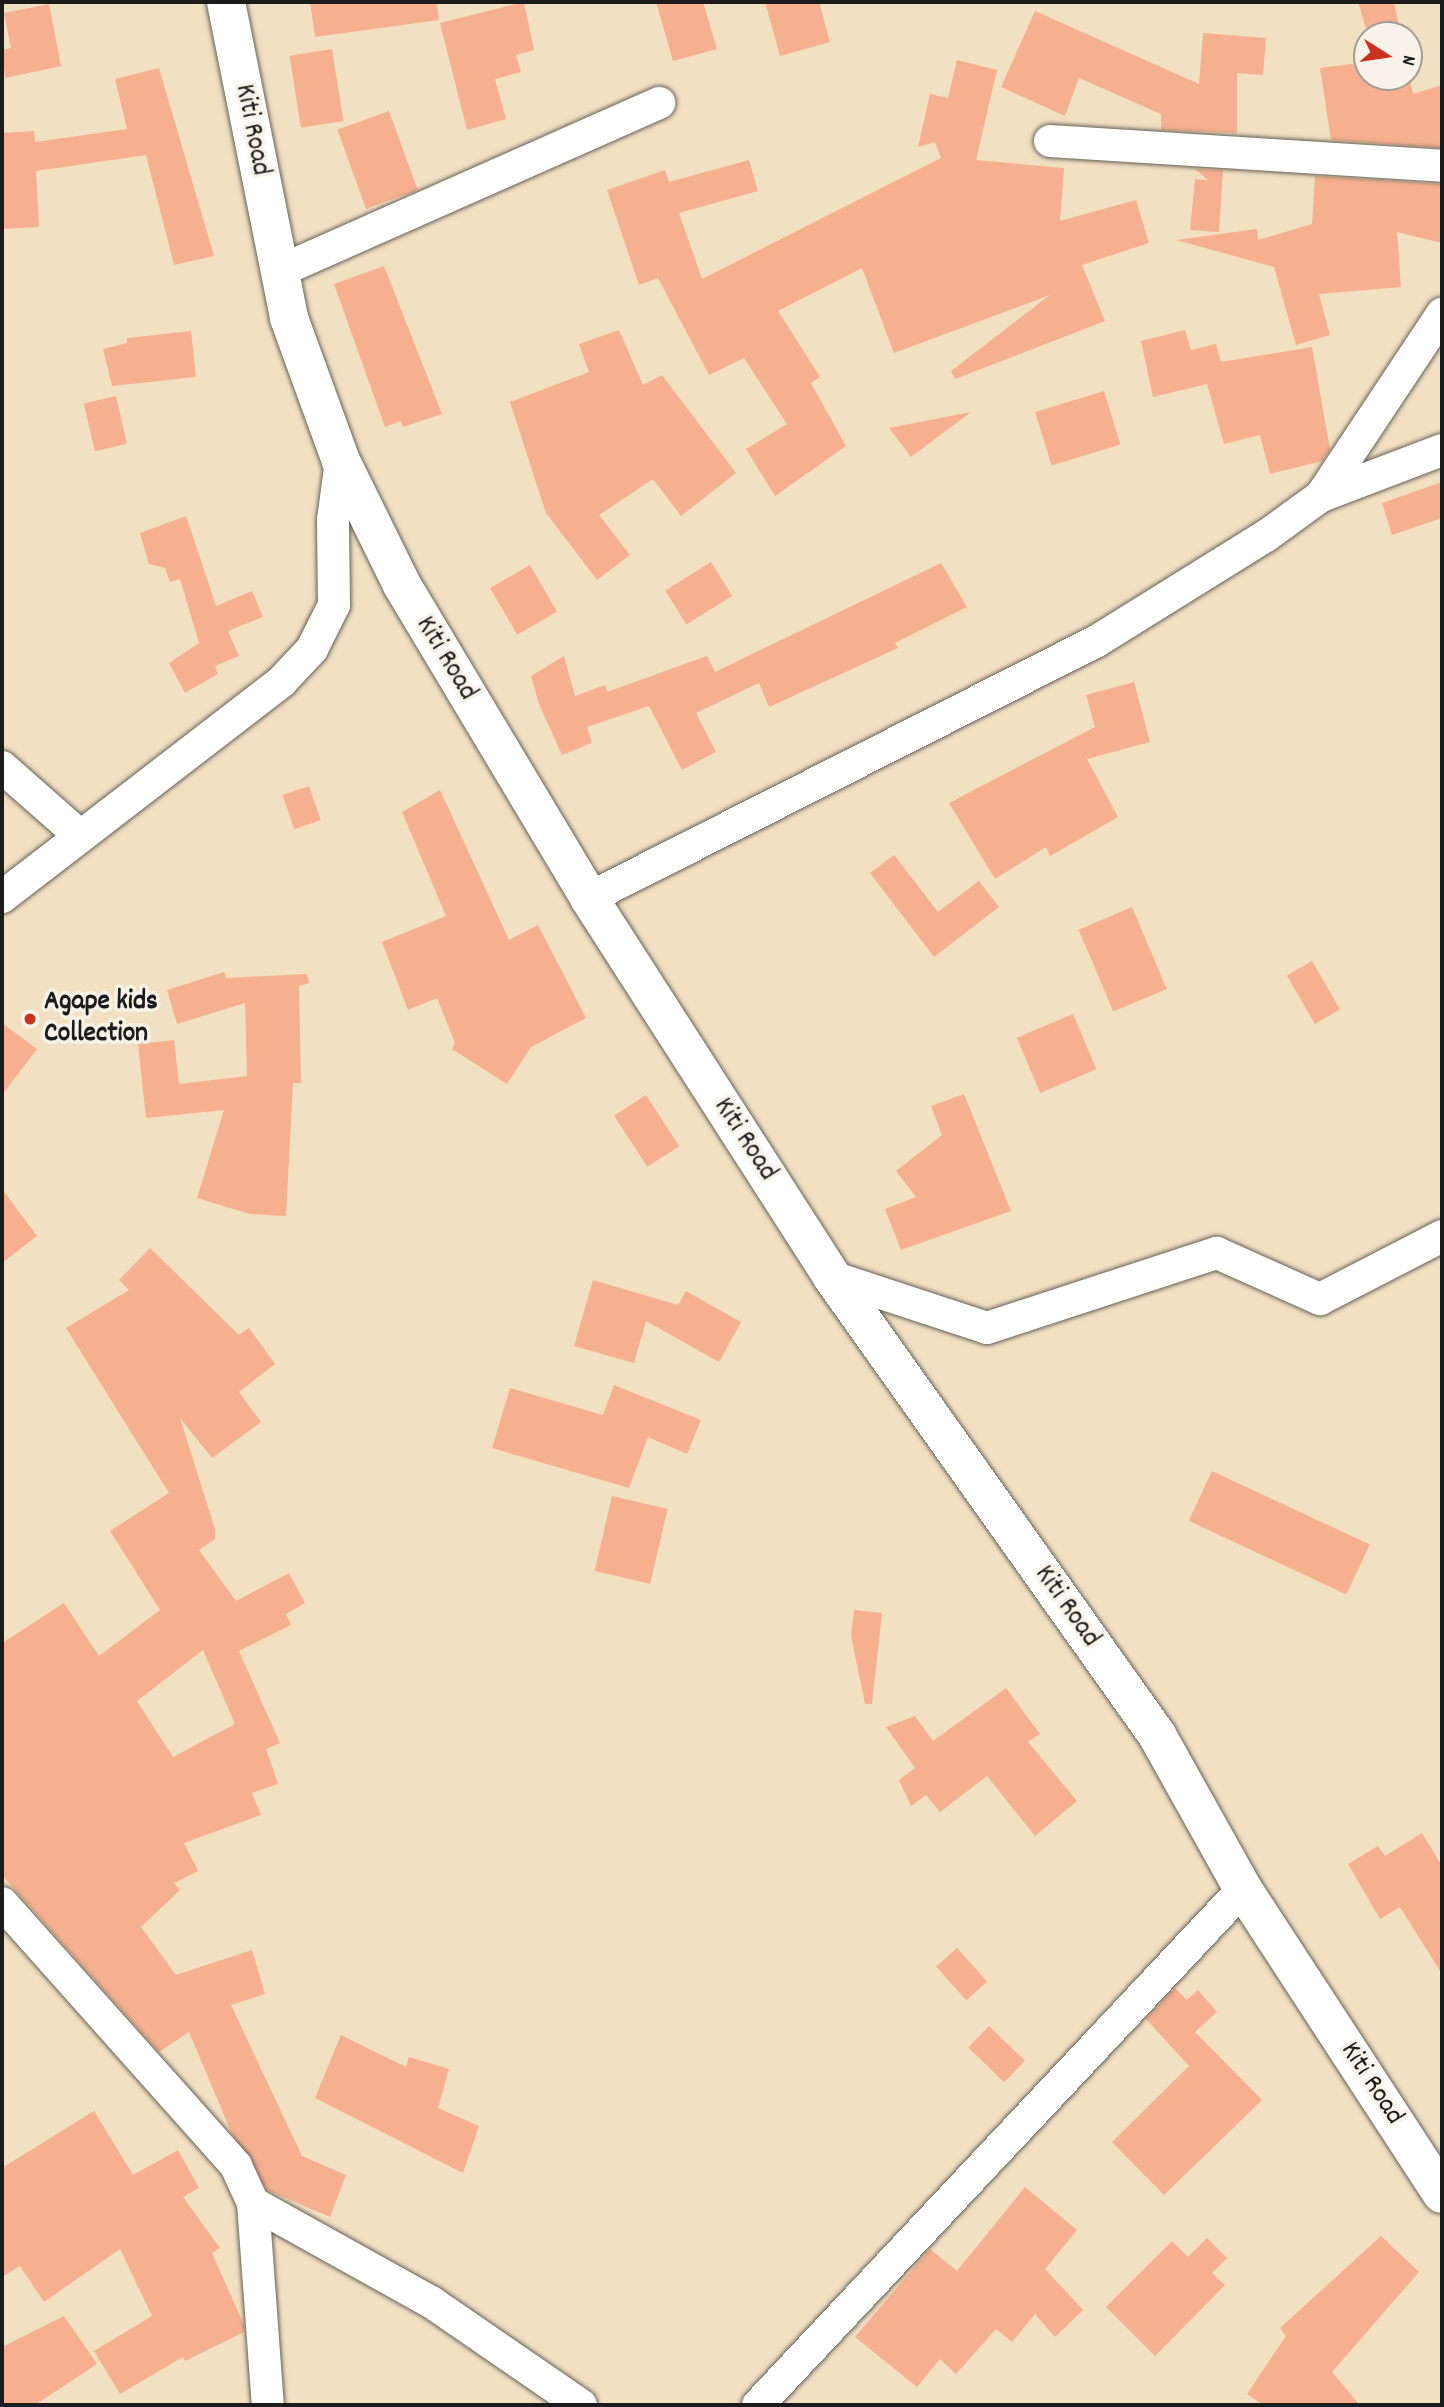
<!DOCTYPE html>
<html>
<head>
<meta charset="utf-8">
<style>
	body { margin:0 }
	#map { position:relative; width:1444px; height:2407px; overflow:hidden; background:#f2e0c3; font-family:Dekko,sans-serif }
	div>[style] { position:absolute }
	.building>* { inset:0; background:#f6b08f; transform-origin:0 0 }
	.roads { filter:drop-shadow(0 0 2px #676156) drop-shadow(0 0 2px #676156) }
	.street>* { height:32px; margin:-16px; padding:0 16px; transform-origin:16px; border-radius:16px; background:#fff }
	.secondary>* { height:38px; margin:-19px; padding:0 19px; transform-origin:19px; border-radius:19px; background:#fff }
	.dots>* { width:19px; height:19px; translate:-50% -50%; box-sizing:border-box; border:4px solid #f7f3e8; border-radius:50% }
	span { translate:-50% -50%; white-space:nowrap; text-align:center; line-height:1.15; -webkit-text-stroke:7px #f7f3e8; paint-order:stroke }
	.street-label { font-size:28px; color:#1c1c1c }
	.poi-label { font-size:28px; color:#1c1c1c; font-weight:700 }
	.left { translate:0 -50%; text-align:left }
	.frame { position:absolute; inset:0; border:4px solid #1c1c1c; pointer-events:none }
	.north { position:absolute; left:1353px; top:21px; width:70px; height:70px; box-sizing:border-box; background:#f7f3e8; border:2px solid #9f9d96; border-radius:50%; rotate:102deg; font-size:19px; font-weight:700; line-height:28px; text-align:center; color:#1c1c1c }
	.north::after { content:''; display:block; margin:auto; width:24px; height:32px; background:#c8321e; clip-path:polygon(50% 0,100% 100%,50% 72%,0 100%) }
</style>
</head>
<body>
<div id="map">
	<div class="building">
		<i style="clip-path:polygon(310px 2px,437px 2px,439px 20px,315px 37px)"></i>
		<i style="clip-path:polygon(524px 2px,534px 50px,516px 55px,521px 72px,495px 79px,506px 119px,467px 130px,440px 23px)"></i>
		<i style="clip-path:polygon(656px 2px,703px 2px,717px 49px,673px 61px)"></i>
		<i style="clip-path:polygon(765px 2px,819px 2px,830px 42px,780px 56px)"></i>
		<i style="clip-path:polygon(1358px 2px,1394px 2px,1401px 35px,1368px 35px)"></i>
		<i style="clip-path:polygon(49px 4px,61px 66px,5px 78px,2px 50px,11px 48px,4px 13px)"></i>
		<i style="clip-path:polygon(1035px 11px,1199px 84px,1203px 33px,1266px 38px,1263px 75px,1237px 73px,1237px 133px,1161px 130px,1161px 114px,1079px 78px,1065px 116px,1001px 87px)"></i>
		<i style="left:332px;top:49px;width:73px;height:43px;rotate:81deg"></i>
		<i style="clip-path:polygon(957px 60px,997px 70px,976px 160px,1064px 168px,1060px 221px,1136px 200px,1149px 243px,1082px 265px,1105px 321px,955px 379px,951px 371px,1050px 295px,894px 353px,862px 268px,778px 311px,820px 377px,811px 383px,846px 446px,775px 496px,746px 449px,787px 424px,744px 358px,709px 375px,658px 278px,639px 285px,607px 190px,665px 170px,669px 182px,749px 160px,758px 191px,679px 213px,702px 279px,941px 158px,935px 142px,918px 147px,930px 94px,948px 98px)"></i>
		<i style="clip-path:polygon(1367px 62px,1367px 77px,1409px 75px,1413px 94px,1442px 85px,1442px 148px,1331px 140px,1320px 68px)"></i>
		<i style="clip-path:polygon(159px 68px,214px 256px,174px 265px,146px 155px,36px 171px,39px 227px,2px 229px,2px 133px,34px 131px,35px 142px,127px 129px,115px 79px)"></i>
		<i style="left:389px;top:111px;width:84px;height:55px;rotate:70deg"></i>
		<i style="clip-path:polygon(1195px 169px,1223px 170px,1219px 232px,1190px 230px,1195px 179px,1208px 180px)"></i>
		<i style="clip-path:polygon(1315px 176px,1442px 184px,1442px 243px,1397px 232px,1401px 287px,1319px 294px,1330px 335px,1296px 345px,1274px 267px,1176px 240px,1257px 229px,1258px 240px,1312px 224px)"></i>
		<i style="clip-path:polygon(384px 266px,442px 414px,403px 427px,401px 421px,385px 427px,334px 284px)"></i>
		<i style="clip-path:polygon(619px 330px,643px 385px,662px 375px,736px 473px,681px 516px,653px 479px,599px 515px,630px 555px,597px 580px,546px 513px,510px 402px,589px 372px,579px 344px)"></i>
		<i style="clip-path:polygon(1185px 330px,1191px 350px,1216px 344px,1221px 362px,1312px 347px,1330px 450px,1322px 461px,1270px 474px,1260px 435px,1224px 444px,1207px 384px,1153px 397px,1141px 341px)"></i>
		<i style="clip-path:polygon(191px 331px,196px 377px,112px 386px,103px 349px,127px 343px,127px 338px)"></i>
		<i style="left:1104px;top:391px;width:56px;height:72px;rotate:73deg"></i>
		<i style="left:116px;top:396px;width:49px;height:33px;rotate:77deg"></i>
		<i style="clip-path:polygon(971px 412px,911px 457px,889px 428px)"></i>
		<i style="clip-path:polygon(1442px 482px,1442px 518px,1392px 535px,1382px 503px)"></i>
		<i style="clip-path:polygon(186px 516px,216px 606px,252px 591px,263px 617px,228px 631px,239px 656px,215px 666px,218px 674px,185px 693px,169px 663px,199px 643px,180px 579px,170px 582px,165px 568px,149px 564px,140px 533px)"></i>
		<i style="left:711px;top:562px;width:40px;height:54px;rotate:58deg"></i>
		<i style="clip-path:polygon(941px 563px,967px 607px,895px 643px,898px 648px,769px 707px,759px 683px,696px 713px,716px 752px,682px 770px,649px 706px,587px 727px,592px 743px,562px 755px,539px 704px,531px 676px,564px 656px,575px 696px,605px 685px,607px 692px,707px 656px,715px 672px)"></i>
		<i style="left:530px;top:565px;width:54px;height:46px;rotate:60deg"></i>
		<i style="clip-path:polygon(1134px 682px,1150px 742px,1087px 759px,1118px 817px,1050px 856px,1046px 847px,995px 879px,949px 803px,1095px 727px,1086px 695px)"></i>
		<i style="left:309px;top:786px;width:36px;height:28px;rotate:71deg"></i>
		<i style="clip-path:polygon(440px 790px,509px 940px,538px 925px,586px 1018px,531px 1047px,507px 1084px,452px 1049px,455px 1043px,437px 998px,408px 1010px,382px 942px,446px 916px,402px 812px)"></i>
		<i style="clip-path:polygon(894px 855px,938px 912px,979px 881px,999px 907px,934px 957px,870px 873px)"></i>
		<i style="left:1132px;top:907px;width:89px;height:58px;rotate:67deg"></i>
		<i style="left:1312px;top:961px;width:56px;height:29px;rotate:60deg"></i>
		<i style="clip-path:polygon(224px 972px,226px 978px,307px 974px,309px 983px,299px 986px,301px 1083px,293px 1083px,286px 1216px,250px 1214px,197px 1198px,224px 1110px,146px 1118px,138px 1044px,174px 1040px,179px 1084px,247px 1076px,245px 1003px,177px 1024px,167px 990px)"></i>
		<i style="left:1073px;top:1014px;width:60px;height:61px;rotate:67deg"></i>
		<i style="clip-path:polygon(2px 1023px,37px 1049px,2px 1095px)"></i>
		<i style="clip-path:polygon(964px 1094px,1011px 1211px,901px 1250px,885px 1209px,916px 1197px,896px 1171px,942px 1135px,931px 1106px)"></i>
		<i style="left:646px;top:1095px;width:61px;height:38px;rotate:57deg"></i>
		<i style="clip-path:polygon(2px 1189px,37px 1236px,2px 1263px)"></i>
		<i style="clip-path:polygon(evenodd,150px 1248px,239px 1335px,249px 1328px,275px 1364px,239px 1392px,261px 1422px,212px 1458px,180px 1418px,215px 1529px,215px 1539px,199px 1550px,236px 1601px,289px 1573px,305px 1603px,286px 1614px,291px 1625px,239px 1651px,280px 1743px,266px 1749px,278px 1784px,252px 1793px,261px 1815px,184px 1843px,198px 1871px,174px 1883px,180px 1890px,141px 1927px,176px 1975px,252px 1950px,265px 1994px,231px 2005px,302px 2156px,346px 2175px,330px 2217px,267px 2190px,232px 2134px,189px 2032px,159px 2052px,2px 1875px,2px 1643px,64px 1603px,99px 1656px,160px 1610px,110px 1531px,169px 1493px,66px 1328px,129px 1290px,119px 1280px,150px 1248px,203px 1650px,235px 1724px,173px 1757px,137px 1701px,203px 1650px)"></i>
		<i style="clip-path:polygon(593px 1280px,678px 1305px,686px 1291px,741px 1322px,719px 1362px,646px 1321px,634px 1363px,574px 1346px)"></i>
		<i style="clip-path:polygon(614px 1385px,701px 1420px,687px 1454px,648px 1437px,629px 1488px,492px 1448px,510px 1388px,603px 1415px)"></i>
		<i style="left:1212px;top:1471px;width:174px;height:55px;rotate:25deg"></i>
		<i style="left:612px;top:1496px;width:57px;height:77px;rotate:13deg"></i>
		<i style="clip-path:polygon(854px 1610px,882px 1613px,872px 1704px,865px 1704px,851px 1636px)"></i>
		<i style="clip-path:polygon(1006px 1688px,1040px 1734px,1028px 1742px,1077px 1801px,1035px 1836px,987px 1776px,940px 1812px,926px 1795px,911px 1806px,899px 1780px,915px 1768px,886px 1727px,915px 1716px,933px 1741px)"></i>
		<i style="clip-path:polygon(1422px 1833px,1442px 1866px,1442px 1974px,1400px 1907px,1380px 1919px,1348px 1864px,1378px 1846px,1385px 1856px)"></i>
		<i style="left:957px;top:1948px;width:45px;height:28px;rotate:48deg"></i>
		<i style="clip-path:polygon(1175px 1988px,1187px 2000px,1198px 1990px,1217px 2012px,1195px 2032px,1262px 2100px,1164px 2195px,1112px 2142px,1189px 2066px,1146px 2019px)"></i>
		<i style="left:989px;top:2026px;width:50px;height:30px;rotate:44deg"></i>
		<i style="clip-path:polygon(341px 2035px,406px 2067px,409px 2057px,449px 2069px,438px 2108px,479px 2126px,463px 2173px,315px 2098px)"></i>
		<i style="clip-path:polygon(94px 2111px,133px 2175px,178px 2150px,199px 2188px,183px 2197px,220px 2248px,212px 2253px,244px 2325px,244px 2332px,185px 2361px,183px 2357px,120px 2394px,94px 2351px,152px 2316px,120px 2249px,44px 2302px,20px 2266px,2px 2277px,2px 2168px)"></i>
		<i style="clip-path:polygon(1025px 2187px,1077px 2230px,1045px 2269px,1083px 2310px,1055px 2337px,1035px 2314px,1012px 2342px,996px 2329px,956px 2374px,940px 2359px,917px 2387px,855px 2337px,930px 2249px,957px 2271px)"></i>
		<i style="clip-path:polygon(1381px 2236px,1419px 2272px,1332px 2372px,1360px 2405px,1263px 2405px,1247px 2394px,1286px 2336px,1280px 2328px)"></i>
		<i style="clip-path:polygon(1207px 2238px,1227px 2258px,1212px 2273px,1225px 2285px,1155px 2356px,1106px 2307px,1172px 2241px,1188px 2257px)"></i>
		<i style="clip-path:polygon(64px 2316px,97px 2364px,35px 2405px,2px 2405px,2px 2347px)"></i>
	</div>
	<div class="roads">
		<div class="street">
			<i style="left:1050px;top:141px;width:393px;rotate:3.6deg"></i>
			<i style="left:280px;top:271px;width:415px;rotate:-23.9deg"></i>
			<i style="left:1321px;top:496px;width:129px;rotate:-20.8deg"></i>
			<i style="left:2px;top:767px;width:101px;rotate:41.4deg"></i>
			<i style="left:2px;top:897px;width:354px;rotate:-37.6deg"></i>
			<i style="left:282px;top:681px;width:44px;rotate:-46.8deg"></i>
			<i style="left:312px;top:649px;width:49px;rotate:-63.4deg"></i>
			<i style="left:334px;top:605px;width:85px;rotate:-90.7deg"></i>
			<i style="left:333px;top:520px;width:60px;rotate:-82.3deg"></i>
			<i style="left:589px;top:898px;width:569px;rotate:-26.84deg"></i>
			<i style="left:1097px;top:641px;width:199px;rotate:-31.9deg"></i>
			<i style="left:1266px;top:536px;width:68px;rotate:-36deg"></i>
			<i style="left:1321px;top:496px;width:219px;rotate:-56.4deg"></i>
			<i style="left:832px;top:1277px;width:163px;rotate:18.2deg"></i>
			<i style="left:987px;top:1328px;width:242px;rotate:-18.1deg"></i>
			<i style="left:1217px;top:1253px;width:113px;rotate:24.1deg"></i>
			<i style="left:1320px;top:1299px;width:137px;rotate:-27.3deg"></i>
			<i style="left:2px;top:1903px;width:352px;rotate:48.3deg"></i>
			<i style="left:236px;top:2166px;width:41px;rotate:65.3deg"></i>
			<i style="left:253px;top:2203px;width:203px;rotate:85.8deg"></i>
			<i style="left:253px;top:2203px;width:204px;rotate:29.1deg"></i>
			<i style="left:431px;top:2302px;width:182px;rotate:34.5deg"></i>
			<i style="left:758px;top:2405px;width:708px;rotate:-46.77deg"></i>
		</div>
		<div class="secondary">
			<i style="left:226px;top:2px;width:322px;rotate:78.7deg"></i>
			<i style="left:289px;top:318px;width:152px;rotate:70deg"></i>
			<i style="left:341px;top:461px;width:138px;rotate:63.8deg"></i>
			<i style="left:402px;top:585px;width:365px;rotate:59.1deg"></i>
			<i style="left:589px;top:898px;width:450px;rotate:57.3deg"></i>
			<i style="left:832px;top:1277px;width:562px;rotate:54.64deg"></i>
			<i style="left:1157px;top:1735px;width:176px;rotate:60.8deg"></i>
			<i style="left:1243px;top:1889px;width:364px;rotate:56.9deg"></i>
		</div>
	</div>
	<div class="dots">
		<i style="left:30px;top:1019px;background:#c8321e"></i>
	</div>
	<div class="street-label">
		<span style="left:251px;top:130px;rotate:79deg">Kiti Road</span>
		<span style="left:445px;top:659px;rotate:59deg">Kiti Road</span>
		<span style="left:744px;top:1140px;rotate:57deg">Kiti Road</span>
		<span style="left:1066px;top:1607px;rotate:55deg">Kiti Road</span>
		<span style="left:1371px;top:2084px;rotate:57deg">Kiti Road</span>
	</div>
	<div class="poi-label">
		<span class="left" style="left:44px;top:1019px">Agape kids<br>Collection</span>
	</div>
	<div class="frame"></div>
	<div class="north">N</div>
</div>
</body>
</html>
